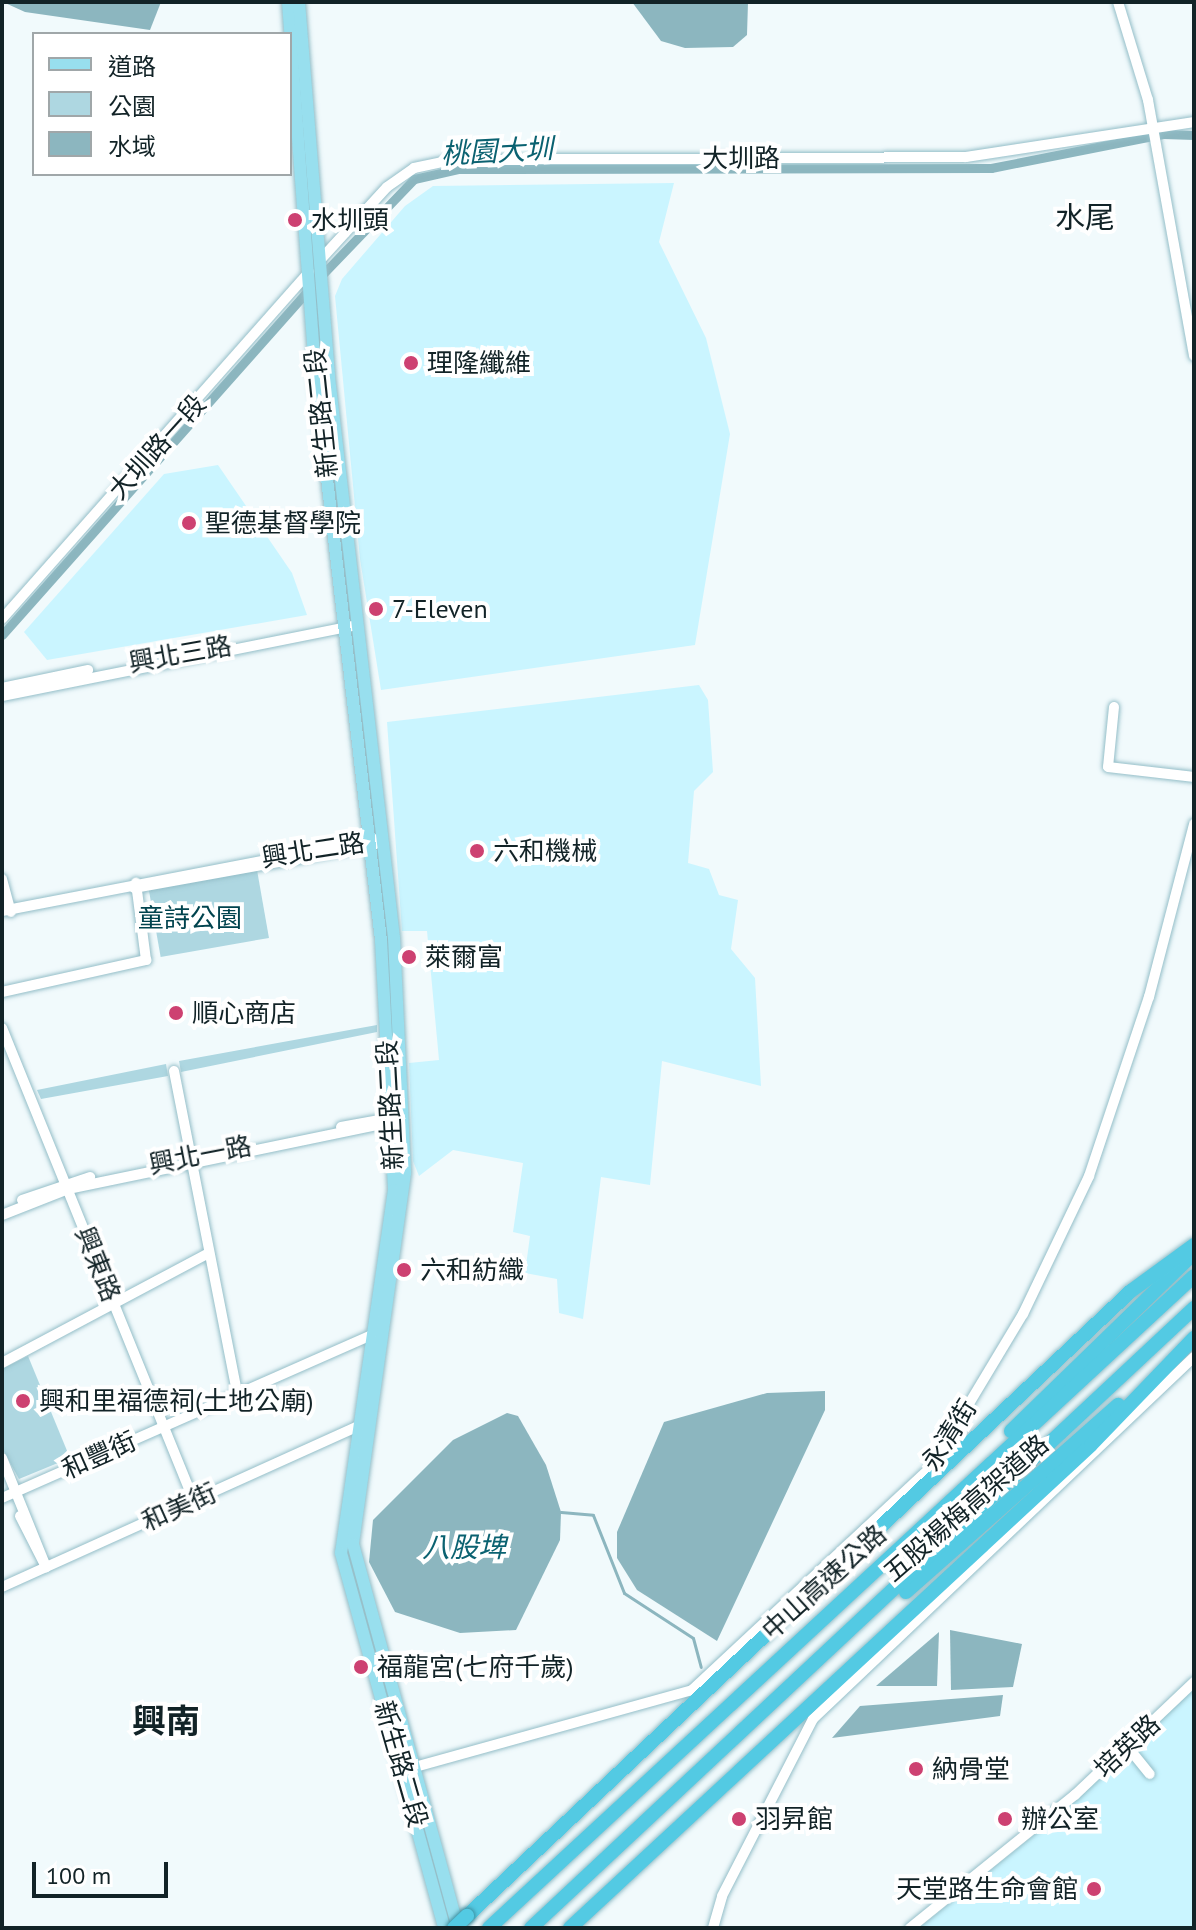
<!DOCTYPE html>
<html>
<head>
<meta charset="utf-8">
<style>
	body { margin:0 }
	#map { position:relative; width:1196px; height:1930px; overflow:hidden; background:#f1fafc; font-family:"PT Sans","Noto Sans TC",sans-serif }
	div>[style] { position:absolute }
	.built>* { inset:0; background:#caf5ff }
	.green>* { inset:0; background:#aed7e1; transform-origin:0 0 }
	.water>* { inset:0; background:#8cb6bf }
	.stream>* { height:3px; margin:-1.5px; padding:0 1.5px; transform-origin:1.5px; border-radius:1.5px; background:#8cb6bf }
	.canal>* { height:9px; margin:-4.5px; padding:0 4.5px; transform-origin:4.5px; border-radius:4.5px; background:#8cb6bf }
	.roads { filter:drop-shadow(0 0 2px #94bec8) drop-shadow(0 0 2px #94bec8) }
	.minor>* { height:10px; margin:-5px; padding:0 5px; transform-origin:5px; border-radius:5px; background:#fff }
	.major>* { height:12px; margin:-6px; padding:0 6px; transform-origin:6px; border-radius:6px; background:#98dfee }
	.highway>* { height:14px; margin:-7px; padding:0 7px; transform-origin:7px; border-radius:7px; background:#53cae3 }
	.bridges { filter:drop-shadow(0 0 2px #3c90a1) drop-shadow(0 0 2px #3c90a1) }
	.highway-bridge>* { height:14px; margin:-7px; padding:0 7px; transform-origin:7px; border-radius:7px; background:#53cae3 }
	.dots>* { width:22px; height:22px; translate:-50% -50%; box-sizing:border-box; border:4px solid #fff; border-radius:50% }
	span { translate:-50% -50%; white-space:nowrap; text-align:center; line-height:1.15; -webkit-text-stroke:8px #fff; paint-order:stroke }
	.street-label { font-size:26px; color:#122327 }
	.poi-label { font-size:26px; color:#122327 }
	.left { translate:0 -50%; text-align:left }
	.right { translate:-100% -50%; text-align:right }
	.park-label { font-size:26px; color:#00434e }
	.water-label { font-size:28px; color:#0b6271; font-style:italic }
	.quarter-label { font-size:30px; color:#122327 }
	.district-label { font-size:34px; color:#122327; font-weight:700 }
	.frame { position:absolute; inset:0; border:4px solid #122327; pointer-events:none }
	.legend { position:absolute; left:32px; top:32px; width:260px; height:144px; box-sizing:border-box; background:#fff; border:2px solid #a0a7a9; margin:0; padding:10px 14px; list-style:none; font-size:24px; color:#122327 }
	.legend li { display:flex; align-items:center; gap:16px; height:40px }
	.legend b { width:40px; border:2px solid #a0a7a9 }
	.scale { position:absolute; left:32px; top:1862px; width:136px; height:36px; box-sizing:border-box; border:4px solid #122327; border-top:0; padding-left:10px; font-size:24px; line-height:28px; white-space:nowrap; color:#122327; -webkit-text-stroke:6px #fff; paint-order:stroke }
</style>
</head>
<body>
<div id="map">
	<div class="built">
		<i style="clip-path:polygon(674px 183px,659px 242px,706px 338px,730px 434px,695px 645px,381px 690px,360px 559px,335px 296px,342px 279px,405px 206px,433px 186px)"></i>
		<i style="clip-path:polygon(218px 465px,292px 573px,307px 615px,47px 660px,24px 632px,164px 474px)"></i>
		<i style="clip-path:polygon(699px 685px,708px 700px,713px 772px,694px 791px,688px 863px,709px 869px,719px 895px,738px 900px,731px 949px,755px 978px,761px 1086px,662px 1061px,650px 1185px,601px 1177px,583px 1319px,559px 1313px,557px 1279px,525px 1273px,530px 1236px,513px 1232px,523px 1163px,453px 1150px,419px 1176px,413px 1161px,409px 1063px,439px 1060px,427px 931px,402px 931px,387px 722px)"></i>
		<i style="clip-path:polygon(1194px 1686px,1194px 1928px,919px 1928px,1055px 1818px)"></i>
	</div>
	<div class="green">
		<i style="left:257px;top:870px;width:69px;height:110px;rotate:80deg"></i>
		<i style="clip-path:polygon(377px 1025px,377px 1032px,181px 1072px,179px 1061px)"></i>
		<i style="clip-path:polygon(166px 1064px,168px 1076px,41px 1099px,37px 1090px)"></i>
		<i style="clip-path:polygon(28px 1356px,70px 1458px,19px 1479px,2px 1448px,2px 1369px)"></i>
	</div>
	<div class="water">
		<i style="clip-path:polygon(3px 2px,161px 2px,150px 30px,25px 12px)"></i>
		<i style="clip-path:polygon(632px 2px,748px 2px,747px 35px,733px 47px,685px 48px,661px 41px)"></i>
		<i style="clip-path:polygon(825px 1391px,825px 1410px,717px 1641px,637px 1590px,617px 1558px,617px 1532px,664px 1422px,767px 1393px)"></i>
		<i style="clip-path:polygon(507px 1413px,518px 1416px,546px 1465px,561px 1512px,560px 1540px,516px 1630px,460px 1633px,395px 1612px,369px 1562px,373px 1520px,453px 1440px)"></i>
		<i style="clip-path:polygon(950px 1630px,1022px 1644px,1013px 1687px,951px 1690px)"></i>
		<i style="clip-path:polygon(939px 1632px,937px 1686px,876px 1686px)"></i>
		<i style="clip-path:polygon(1003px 1695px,1000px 1716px,832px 1738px,860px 1706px)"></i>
	</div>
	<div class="stream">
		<i style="left:561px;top:1512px;width:32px;rotate:5deg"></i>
		<i style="left:593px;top:1515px;width:84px;rotate:68.3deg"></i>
		<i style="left:624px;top:1593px;width:82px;rotate:33.1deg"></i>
		<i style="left:693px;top:1638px;width:30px;rotate:75deg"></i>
	</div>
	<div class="canal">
		<i style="left:320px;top:277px;width:136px;rotate:-46.2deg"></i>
		<i style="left:414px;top:179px;width:45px;rotate:-12.8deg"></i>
		<i style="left:458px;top:169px;width:533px;rotate:-0.11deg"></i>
		<i style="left:991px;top:168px;width:175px;rotate:-11.2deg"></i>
		<i style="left:1163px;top:134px;width:31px;rotate:2deg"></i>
		<i style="left:2px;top:635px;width:464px;rotate:-48.4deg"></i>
	</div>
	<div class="roads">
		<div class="minor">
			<i style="left:1118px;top:2px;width:102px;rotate:73deg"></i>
			<i style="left:1148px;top:100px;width:260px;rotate:79.8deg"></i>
			<i style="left:322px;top:258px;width:96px;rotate:-47.5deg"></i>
			<i style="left:387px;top:187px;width:33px;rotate:-35deg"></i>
			<i style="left:414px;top:168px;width:38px;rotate:-12deg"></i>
			<i style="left:451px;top:160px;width:515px;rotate:-0.33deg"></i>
			<i style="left:966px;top:157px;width:231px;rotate:-8.7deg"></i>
			<i style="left:2px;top:619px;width:463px;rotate:-48.5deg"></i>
			<i style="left:2px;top:688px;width:88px;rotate:-11.8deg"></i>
			<i style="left:2px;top:696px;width:363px;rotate:-11.3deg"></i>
			<i style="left:1114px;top:707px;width:60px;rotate:95.7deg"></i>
			<i style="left:1108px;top:767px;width:87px;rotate:6.6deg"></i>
			<i style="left:2px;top:879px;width:34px;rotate:75deg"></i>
			<i style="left:134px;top:888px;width:244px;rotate:-10.2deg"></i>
			<i style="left:2px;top:911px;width:380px;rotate:-10.9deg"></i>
			<i style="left:2px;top:992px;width:148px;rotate:-12.5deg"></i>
			<i style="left:146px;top:960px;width:78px;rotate:-97.4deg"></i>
			<i style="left:2px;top:1028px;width:510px;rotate:67.91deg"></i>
			<i style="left:174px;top:1071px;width:326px;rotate:78.9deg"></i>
			<i style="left:341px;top:1127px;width:56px;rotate:-10.3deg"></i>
			<i style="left:22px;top:1200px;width:72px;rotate:-18.7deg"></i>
			<i style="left:2px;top:1215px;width:71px;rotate:-21.5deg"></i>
			<i style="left:68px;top:1189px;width:335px;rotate:-11.7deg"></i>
			<i style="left:2px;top:1363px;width:234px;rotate:-28deg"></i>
			<i style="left:2px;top:1458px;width:118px;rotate:68deg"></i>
			<i style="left:2px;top:1498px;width:404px;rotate:-23.8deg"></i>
			<i style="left:20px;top:1516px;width:57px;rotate:63deg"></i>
			<i style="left:2px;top:1587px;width:389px;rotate:-24.3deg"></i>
			<i style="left:1127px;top:1746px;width:36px;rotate:51deg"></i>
			<i style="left:404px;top:1770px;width:299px;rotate:-15.5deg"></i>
			<i style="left:692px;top:1690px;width:327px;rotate:-43deg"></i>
			<i style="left:931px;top:1467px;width:179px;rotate:-59deg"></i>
			<i style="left:1023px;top:1314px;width:153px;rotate:-64.4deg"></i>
			<i style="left:1089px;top:1176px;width:189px;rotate:-71.5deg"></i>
			<i style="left:1149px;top:997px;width:179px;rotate:-75.4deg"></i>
			<i style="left:713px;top:1928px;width:33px;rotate:-74deg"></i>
			<i style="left:722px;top:1896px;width:199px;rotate:-62.8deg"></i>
			<i style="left:813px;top:1719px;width:526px;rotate:-43.54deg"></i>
			<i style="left:910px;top:1928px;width:212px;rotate:-38.9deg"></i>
			<i style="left:1075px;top:1795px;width:164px;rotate:-43.5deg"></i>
		</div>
		<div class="major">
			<i style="left:288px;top:2px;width:392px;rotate:85.8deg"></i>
			<i style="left:317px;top:393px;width:551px;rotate:83.33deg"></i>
			<i style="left:381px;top:940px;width:250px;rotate:87deg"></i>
			<i style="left:394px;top:1190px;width:367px;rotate:98.3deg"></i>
			<i style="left:341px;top:1553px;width:389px;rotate:74.6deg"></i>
			<i style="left:299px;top:2px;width:376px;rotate:85.4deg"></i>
			<i style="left:329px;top:377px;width:565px;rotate:83.39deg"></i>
			<i style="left:394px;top:938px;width:235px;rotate:87.3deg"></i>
			<i style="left:405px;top:1173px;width:375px;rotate:98deg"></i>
			<i style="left:353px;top:1544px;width:398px;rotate:74.7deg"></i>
		</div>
		<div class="highway">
			<i style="left:1011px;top:1431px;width:251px;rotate:-44.2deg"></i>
			<i style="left:906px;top:1592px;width:283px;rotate:-41.4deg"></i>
			<i style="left:467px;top:1916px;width:912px;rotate:-43.27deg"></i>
			<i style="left:1131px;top:1291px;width:78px;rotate:-36.1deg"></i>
			<i style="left:489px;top:1928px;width:960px;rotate:-42.76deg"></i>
			<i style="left:531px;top:1928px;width:908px;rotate:-43.08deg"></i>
			<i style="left:570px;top:1928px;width:710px;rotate:-42.83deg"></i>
			<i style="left:1091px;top:1445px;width:149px;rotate:-46.1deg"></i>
		</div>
	</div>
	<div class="bridges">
		<div class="highway-bridge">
			<i style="left:454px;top:1928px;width:18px;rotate:-43deg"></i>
		</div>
	</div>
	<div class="dots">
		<i style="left:295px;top:220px;background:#cd4171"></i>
		<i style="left:411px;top:363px;background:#cd4171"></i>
		<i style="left:189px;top:523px;background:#cd4171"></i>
		<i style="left:376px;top:609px;background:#cd4171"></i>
		<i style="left:477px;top:851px;background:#cd4171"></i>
		<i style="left:409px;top:957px;background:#cd4171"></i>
		<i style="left:176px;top:1013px;background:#cd4171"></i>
		<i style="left:404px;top:1270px;background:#cd4171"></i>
		<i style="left:23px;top:1401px;background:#cd4171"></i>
		<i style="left:361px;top:1667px;background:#cd4171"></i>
		<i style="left:916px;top:1769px;background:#cd4171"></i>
		<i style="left:739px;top:1819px;background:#cd4171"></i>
		<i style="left:1005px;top:1819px;background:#cd4171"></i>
		<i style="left:1094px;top:1889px;background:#cd4171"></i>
	</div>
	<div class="street-label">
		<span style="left:741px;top:158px">大圳路</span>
		<span style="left:321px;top:413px;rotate:-96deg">新生路二段</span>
		<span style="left:157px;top:447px;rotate:-48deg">大圳路一段</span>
		<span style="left:180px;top:654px;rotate:-10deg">興北三路</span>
		<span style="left:313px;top:850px;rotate:-9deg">興北二路</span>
		<span style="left:390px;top:1105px;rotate:-93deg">新生路二段</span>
		<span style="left:200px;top:1155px;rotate:-11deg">興北一路</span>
		<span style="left:98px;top:1264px;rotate:68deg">興東路</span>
		<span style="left:949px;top:1435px;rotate:-58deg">永清街</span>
		<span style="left:99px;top:1455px;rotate:-24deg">和豐街</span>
		<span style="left:179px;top:1507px;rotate:-24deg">和美街</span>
		<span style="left:966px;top:1508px;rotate:-41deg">五股楊梅高架道路</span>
		<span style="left:824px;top:1582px;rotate:-42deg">中山高速公路</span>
		<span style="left:1127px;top:1746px;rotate:-43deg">培英路</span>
		<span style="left:401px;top:1764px;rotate:74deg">新生路二段</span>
	</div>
	<div class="poi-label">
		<span class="left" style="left:311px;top:220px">水圳頭</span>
		<span class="left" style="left:427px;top:363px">理隆纖維</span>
		<span class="left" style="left:205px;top:523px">聖德基督學院</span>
		<span class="left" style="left:392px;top:609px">7-Eleven</span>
		<span class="left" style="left:493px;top:851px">六和機械</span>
		<span class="left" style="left:425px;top:957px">萊爾富</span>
		<span class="left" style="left:192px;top:1013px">順心商店</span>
		<span class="left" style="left:420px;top:1270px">六和紡織</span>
		<span class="left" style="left:39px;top:1401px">興和里福德祠(土地公廟)</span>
		<span class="left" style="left:377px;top:1667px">福龍宮(七府千歲)</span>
		<span class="left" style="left:932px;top:1769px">納骨堂</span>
		<span class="left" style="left:755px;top:1819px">羽昇館</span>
		<span class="left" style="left:1021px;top:1819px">辦公室</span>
		<span class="right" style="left:1078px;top:1889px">天堂路生命會館</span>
	</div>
	<div class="park-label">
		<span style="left:190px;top:918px">童詩公園</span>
	</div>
	<div class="water-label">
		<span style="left:497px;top:151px;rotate:-3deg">桃園大圳</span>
		<span style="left:464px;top:1547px">八股埤</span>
	</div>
	<div class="quarter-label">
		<span style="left:1085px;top:217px">水尾</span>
	</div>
	<div class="district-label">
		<span style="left:166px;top:1721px">興南</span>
	</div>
	<div class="frame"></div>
	<ul class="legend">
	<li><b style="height:10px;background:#98dfee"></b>道路</li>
	<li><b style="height:22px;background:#aed7e1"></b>公園</li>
	<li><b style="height:22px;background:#8cb6bf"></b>水域</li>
	</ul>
	<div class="scale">100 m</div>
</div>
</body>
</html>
